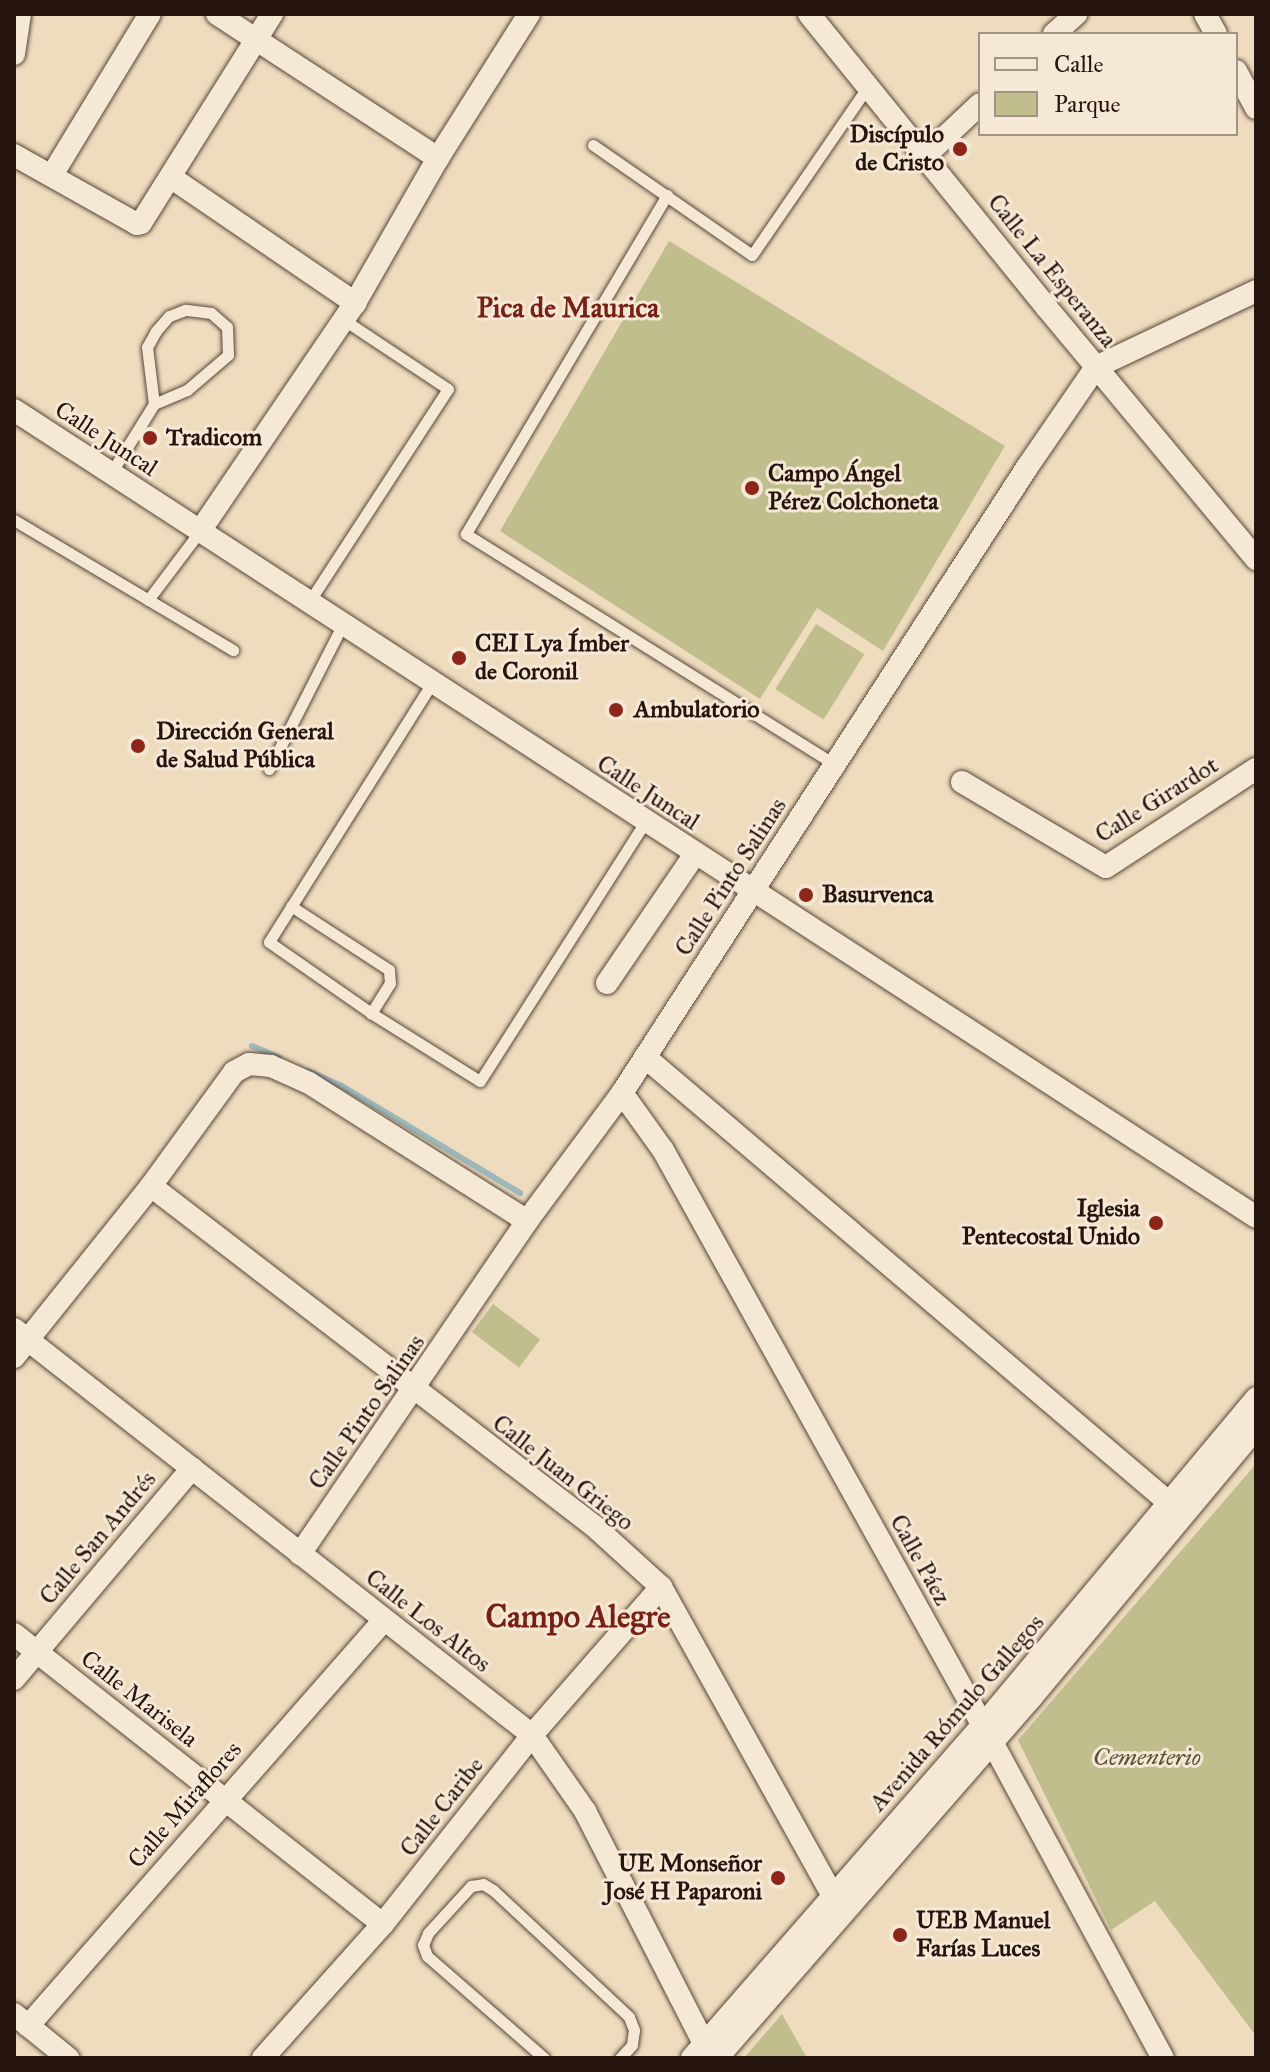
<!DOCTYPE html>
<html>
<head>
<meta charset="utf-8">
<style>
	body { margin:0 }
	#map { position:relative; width:1270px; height:2072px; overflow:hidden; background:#efdcbe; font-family:"IM FELL Great Primer",serif }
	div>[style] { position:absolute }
	.green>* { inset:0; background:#c0be8c; transform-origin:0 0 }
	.stream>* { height:6px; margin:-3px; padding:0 3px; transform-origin:3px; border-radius:3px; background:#9db9ba }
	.roads { filter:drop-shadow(0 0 2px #58463a) drop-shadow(0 0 2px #58463a) }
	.lane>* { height:11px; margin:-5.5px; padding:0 5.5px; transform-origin:5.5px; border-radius:5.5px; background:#f5e8d5 }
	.street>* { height:22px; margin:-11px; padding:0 11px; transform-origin:11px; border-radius:11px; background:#f5e8d5 }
	.dots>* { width:22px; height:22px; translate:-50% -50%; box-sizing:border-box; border:4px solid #f5e8d5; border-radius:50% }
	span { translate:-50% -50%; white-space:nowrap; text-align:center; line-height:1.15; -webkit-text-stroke:6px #f5e8d5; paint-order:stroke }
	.poi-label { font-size:24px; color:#26140e; font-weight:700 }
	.right { translate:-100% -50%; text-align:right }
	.left { translate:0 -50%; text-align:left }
	.street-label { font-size:24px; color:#26140e }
	.park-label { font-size:24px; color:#5c503a; font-style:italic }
	.quarter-label { font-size:28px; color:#7a1f14; font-weight:700 }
	.district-label { font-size:32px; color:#7a1f14; font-weight:700 }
	.frame { position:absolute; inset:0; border:16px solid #26140e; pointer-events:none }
	.legend { position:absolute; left:978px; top:32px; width:260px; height:104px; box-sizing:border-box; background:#f5e8d5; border:2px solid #a29385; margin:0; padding:10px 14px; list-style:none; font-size:24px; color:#26140e }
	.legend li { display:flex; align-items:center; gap:16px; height:40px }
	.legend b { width:40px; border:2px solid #a29385 }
</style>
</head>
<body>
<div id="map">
	<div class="green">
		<i style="clip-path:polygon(669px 241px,1005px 446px,883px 651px,817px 608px,760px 699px,500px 531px)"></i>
		<i style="left:816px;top:624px;width:57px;height:77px;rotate:32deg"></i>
		<i style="left:493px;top:1304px;width:59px;height:35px;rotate:37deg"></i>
		<i style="clip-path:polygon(1256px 1464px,1256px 2036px,1155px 1901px,1111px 1930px,1018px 1740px)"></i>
		<i style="clip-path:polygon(782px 2014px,807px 2058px,744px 2058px)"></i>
	</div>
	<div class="stream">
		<i style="left:252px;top:1046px;width:30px;rotate:23deg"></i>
		<i style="left:308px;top:1071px;width:37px;rotate:24deg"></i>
		<i style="left:342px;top:1086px;width:208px;rotate:31deg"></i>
	</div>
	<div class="roads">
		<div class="lane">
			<i style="left:593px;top:145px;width:193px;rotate:34.7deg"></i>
			<i style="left:752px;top:255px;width:205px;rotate:-55.5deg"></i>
			<i style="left:667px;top:195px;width:394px;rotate:120.7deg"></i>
			<i style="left:466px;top:534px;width:434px;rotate:32deg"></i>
			<i style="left:111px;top:473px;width:81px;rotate:-58.1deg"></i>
			<i style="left:154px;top:404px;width:36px;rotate:-23deg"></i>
			<i style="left:187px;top:390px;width:54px;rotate:-40.5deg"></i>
			<i style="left:228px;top:355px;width:28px;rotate:-92deg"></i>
			<i style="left:227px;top:327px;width:21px;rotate:-139deg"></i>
			<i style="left:211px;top:313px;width:26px;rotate:-173deg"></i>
			<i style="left:185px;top:310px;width:17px;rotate:159deg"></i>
			<i style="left:169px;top:316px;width:20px;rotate:131deg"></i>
			<i style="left:156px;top:331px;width:18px;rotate:119deg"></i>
			<i style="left:147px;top:347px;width:57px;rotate:83deg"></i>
			<i style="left:14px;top:520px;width:255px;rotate:30.7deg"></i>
			<i style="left:148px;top:600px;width:86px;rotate:-53deg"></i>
			<i style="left:309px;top:602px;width:254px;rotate:-56.9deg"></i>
			<i style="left:448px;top:389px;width:125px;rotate:-146.4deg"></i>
			<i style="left:432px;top:683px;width:306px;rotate:122.2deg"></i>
			<i style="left:269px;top:942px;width:124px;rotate:34.8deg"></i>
			<i style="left:371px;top:1013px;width:128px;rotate:32deg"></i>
			<i style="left:480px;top:1081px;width:307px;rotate:-57.5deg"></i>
			<i style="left:269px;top:769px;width:163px;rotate:-63deg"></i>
			<i style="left:291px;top:906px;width:117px;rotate:33.1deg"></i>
			<i style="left:389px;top:970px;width:13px;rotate:86deg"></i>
			<i style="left:390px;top:983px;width:36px;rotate:122deg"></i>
			<i style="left:544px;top:2058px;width:155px;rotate:-138.9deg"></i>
			<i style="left:427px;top:1956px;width:12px;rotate:-110deg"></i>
			<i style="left:423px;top:1945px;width:13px;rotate:-67deg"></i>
			<i style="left:428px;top:1933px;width:64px;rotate:-47.5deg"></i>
			<i style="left:471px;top:1886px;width:12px;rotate:-9deg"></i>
			<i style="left:483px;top:1884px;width:12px;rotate:31deg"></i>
			<i style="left:493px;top:1890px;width:186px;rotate:43deg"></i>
			<i style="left:629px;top:2017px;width:14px;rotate:69deg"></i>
			<i style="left:634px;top:2030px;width:15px;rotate:98deg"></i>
			<i style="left:632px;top:2045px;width:18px;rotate:133deg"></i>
		</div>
		<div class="street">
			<i style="left:217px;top:14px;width:264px;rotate:33.1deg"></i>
			<i style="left:809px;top:14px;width:378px;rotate:51deg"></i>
			<i style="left:1047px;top:308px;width:327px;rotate:50.2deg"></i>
			<i style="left:1205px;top:14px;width:23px;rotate:61deg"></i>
			<i style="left:1054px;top:34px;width:30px;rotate:-42deg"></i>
			<i style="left:14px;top:54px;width:40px;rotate:-81.5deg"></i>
			<i style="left:1236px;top:71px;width:42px;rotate:61.6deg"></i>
			<i style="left:14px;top:155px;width:141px;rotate:29.3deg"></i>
			<i style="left:137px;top:224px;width:4px;rotate:-14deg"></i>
			<i style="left:141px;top:223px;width:247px;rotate:-57.9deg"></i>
			<i style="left:926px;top:155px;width:74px;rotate:-43.4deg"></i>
			<i style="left:52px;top:175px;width:188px;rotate:-58.7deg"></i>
			<i style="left:172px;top:178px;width:222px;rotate:34.3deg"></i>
			<i style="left:14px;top:410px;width:1481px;rotate:33.01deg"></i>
			<i style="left:200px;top:531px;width:276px;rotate:-55.8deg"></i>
			<i style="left:355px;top:303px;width:167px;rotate:-60.2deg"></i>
			<i style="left:438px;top:158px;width:170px;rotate:-57.7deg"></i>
			<i style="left:962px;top:782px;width:167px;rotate:30.6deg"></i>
			<i style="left:1106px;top:867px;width:179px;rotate:-33.2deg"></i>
			<i style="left:607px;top:983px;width:156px;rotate:-55.7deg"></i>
			<i style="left:645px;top:1057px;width:702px;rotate:40.38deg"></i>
			<i style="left:622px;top:1093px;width:70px;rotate:54.3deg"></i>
			<i style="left:663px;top:1150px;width:677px;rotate:60.94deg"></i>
			<i style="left:992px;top:1742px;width:359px;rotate:61.6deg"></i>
			<i style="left:151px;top:1186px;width:558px;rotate:37.51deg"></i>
			<i style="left:594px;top:1526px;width:91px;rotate:42.3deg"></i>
			<i style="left:661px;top:1587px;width:354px;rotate:60.9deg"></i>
			<i style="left:14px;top:1329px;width:658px;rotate:38.09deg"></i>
			<i style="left:532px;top:1735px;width:93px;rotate:55.1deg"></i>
			<i style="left:585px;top:1811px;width:262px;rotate:62.9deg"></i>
			<i style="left:14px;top:1357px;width:219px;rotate:-51.3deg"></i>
			<i style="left:151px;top:1186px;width:141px;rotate:-53.9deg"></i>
			<i style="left:234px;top:1072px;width:17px;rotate:-28deg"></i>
			<i style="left:249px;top:1064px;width:22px;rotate:5deg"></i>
			<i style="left:271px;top:1066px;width:42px;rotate:24.1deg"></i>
			<i style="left:309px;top:1083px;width:258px;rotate:32.3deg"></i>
			<i style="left:300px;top:1554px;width:403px;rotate:-55.7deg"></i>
			<i style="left:527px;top:1221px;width:159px;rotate:-53.4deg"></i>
			<i style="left:622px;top:1093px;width:747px;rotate:-57.08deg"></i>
			<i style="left:1028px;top:466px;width:120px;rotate:-55.5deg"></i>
			<i style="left:1096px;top:367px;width:177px;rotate:-25.4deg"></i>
			<i style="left:14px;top:1634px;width:469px;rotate:38.2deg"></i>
			<i style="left:14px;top:1679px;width:276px;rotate:-49.8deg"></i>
			<i style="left:14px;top:2014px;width:70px;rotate:39.2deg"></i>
			<i style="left:28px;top:2026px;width:540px;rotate:-48.75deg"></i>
			<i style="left:263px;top:2058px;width:180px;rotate:-48.2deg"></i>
			<i style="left:383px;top:1924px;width:241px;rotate:-51.7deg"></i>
			<i style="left:532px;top:1735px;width:196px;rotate:-48.9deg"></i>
			<i style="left:692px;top:2058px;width:442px;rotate:-48.9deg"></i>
			<i style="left:983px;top:1725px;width:426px;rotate:-50.1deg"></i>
			<i style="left:717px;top:2058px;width:478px;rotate:-48.9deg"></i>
			<i style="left:1031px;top:1698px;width:351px;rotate:-50.2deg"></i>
		</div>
	</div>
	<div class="dots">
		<i style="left:960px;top:149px;background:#8f2418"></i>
		<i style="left:150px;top:438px;background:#8f2418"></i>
		<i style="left:752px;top:488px;background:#8f2418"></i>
		<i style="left:459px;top:658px;background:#8f2418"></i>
		<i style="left:616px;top:710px;background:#8f2418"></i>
		<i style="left:138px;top:746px;background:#8f2418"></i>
		<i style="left:806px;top:895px;background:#8f2418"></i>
		<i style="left:1156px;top:1223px;background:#8f2418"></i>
		<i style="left:778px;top:1878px;background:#8f2418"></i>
		<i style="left:900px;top:1935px;background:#8f2418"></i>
	</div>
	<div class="poi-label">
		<span class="right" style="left:944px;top:149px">Discípulo<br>de Cristo</span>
		<span class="left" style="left:166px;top:438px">Tradicom</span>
		<span class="left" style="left:768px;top:488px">Campo Ángel<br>Pérez Colchoneta</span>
		<span class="left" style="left:475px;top:658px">CEI Lya Ímber<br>de Coronil</span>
		<span class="left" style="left:634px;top:710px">Ambulatorio</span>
		<span class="left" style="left:156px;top:746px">Dirección General<br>de Salud Pública</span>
		<span class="left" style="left:822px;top:895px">Basurvenca</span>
		<span class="right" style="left:1140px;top:1223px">Iglesia<br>Pentecostal Unido</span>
		<span class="right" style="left:762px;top:1878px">UE Monseñor<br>José H Paparoni</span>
		<span class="left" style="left:916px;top:1935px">UEB Manuel<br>Farías Luces</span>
	</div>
	<div class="street-label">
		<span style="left:1052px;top:271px;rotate:51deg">Calle La Esperanza</span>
		<span style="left:106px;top:439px;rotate:33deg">Calle Juncal</span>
		<span style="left:648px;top:793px;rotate:33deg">Calle Juncal</span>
		<span style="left:1157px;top:800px;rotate:-32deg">Calle Girardot</span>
		<span style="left:731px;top:877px;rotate:-57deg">Calle Pinto Salinas</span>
		<span style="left:367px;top:1412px;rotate:-55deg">Calle Pinto Salinas</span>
		<span style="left:563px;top:1473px;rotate:38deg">Calle Juan Griego</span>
		<span style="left:98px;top:1538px;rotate:-50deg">Calle San Andrés</span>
		<span style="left:920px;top:1560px;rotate:61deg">Calle Páez</span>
		<span style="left:428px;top:1621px;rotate:38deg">Calle Los Altos</span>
		<span style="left:139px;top:1699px;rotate:38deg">Calle Marisela</span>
		<span style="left:957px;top:1713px;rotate:-49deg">Avenida Rómulo Gallegos</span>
		<span style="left:185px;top:1805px;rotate:-49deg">Calle Miraflores</span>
		<span style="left:442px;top:1807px;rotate:-52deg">Calle Caribe</span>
	</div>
	<div class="park-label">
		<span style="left:1147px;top:1758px">Cementerio</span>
	</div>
	<div class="quarter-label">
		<span style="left:568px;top:308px">Pica de Maurica</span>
	</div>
	<div class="district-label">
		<span style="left:578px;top:1617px">Campo Alegre</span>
	</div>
	<div class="frame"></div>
	<ul class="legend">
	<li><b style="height:10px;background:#f5e8d5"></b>Calle</li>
	<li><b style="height:22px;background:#c0be8c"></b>Parque</li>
	</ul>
</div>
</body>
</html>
